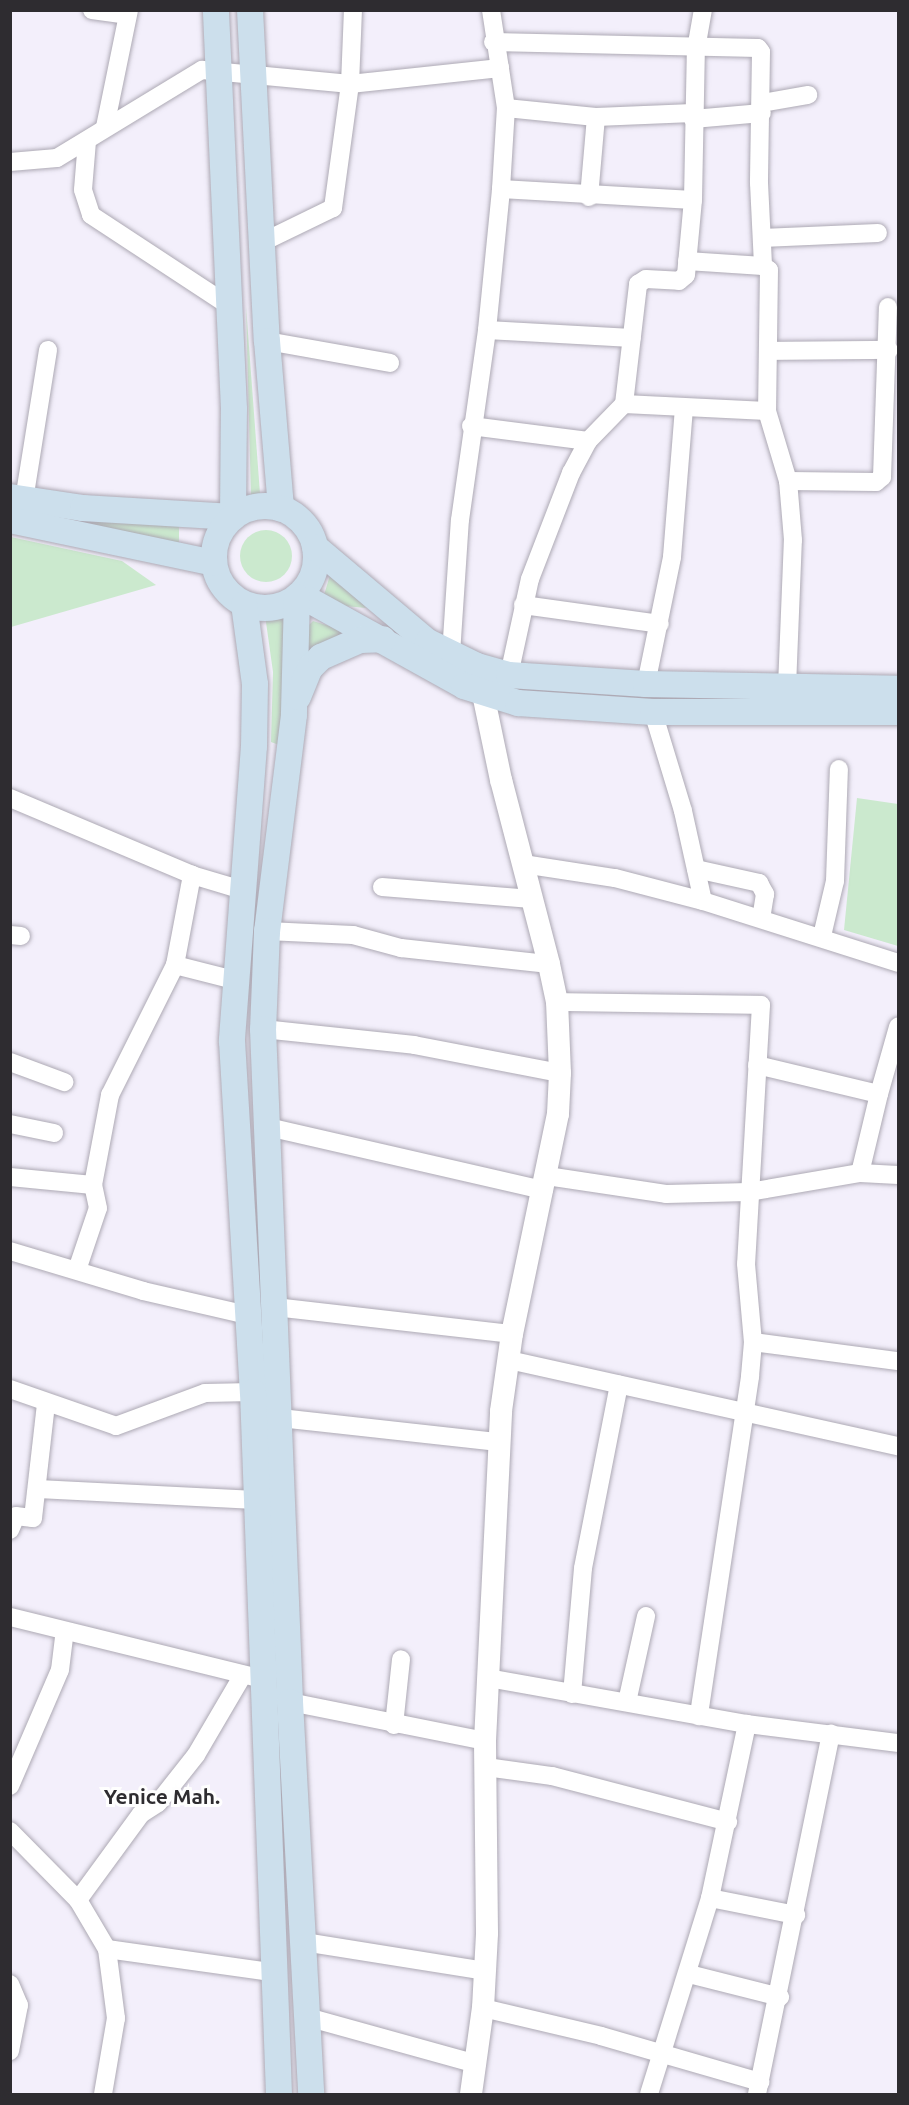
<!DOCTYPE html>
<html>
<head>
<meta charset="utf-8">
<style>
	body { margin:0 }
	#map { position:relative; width:909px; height:2105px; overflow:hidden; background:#f3effb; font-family:Ubuntu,sans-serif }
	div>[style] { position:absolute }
	.green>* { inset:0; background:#cbe9ce }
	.round { border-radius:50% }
	.roads { filter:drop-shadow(0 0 2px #ada9b4) drop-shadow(0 0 2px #ada9b4) }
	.minor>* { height:18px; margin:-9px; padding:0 9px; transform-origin:9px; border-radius:9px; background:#fff }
	.tertiary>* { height:22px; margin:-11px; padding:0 11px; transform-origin:11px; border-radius:11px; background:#fff }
	.secondary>* { height:26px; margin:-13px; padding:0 13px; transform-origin:13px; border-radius:13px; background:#ccdfec }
	.secondary>.ring { margin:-13px; padding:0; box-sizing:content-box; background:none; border:26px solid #ccdfec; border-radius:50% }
	span { translate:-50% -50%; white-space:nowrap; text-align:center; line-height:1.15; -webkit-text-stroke:6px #fefefe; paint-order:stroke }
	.district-label { font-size:21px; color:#2e2c30; font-weight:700 }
	.frame { position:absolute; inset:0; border:12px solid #2e2c30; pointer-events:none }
</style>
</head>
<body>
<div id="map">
	<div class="green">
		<i style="clip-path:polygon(246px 306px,260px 494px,256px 497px,251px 495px)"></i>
		<i style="clip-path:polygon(68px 517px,179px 524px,179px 549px,71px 524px)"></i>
		<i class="round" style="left:240px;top:530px;width:52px;height:52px"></i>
		<i style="clip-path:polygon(11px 537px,122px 561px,156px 585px,11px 627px)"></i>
		<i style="clip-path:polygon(330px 575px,362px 603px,366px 608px,345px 606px,324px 595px)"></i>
		<i style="clip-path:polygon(265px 615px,284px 616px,283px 744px,279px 745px,271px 742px,273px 672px)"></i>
		<i style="clip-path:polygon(313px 621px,346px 631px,350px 633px,307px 659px,307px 627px)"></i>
		<i style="clip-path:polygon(857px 798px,898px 804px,898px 946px,844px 930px)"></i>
	</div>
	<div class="roads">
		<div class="minor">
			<i style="left:92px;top:10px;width:35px;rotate:8deg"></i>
			<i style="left:493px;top:42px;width:265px;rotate:1.3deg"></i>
			<i style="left:758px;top:48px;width:5px;rotate:53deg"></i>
			<i style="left:761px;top:52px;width:131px;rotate:90.9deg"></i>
			<i style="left:759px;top:183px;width:83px;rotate:87.2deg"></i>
			<i style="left:762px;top:103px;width:47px;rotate:-9.9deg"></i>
			<i style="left:506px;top:108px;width:90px;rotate:5.7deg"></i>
			<i style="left:596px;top:117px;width:97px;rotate:-2.4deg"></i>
			<i style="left:693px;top:119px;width:69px;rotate:-5deg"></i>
			<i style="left:105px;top:127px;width:119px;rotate:-78.4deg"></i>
			<i style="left:87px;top:141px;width:49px;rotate:94.7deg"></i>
			<i style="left:83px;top:190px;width:26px;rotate:72deg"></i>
			<i style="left:91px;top:215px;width:168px;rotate:33.3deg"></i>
			<i style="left:10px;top:162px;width:47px;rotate:-4.9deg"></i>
			<i style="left:57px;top:158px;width:170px;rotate:-31.3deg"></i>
			<i style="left:202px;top:70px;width:149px;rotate:5.4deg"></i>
			<i style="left:350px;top:84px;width:151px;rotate:-6.1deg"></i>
			<i style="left:501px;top:189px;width:192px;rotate:3.3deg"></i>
			<i style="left:589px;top:197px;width:80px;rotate:-85deg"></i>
			<i style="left:762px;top:238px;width:116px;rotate:-2.5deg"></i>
			<i style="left:263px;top:242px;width:78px;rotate:-25.9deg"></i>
			<i style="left:333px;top:208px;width:125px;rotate:-82.2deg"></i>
			<i style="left:350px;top:84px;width:74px;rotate:-87.7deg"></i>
			<i style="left:687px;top:261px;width:76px;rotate:3.8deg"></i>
			<i style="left:763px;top:266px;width:7px;rotate:34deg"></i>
			<i style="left:769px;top:270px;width:141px;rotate:90.8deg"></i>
			<i style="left:767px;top:411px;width:73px;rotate:73.3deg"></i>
			<i style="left:487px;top:330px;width:145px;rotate:3.2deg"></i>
			<i style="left:267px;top:341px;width:125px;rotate:10.1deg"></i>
			<i style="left:768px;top:351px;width:121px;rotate:-0.5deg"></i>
			<i style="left:624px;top:404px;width:143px;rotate:2.8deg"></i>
			<i style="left:471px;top:426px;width:118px;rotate:7.3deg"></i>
			<i style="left:24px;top:500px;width:152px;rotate:-80.9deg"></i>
			<i style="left:523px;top:605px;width:138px;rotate:7.9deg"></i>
			<i style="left:451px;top:654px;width:134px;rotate:-86.2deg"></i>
			<i style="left:460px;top:520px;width:192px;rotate:-81.9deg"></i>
			<i style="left:487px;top:330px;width:142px;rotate:-84.3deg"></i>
			<i style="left:501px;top:189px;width:81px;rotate:-86.5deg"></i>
			<i style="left:506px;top:108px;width:99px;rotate:-98.7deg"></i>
			<i style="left:509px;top:675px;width:98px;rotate:-77.7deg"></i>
			<i style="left:530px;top:579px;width:114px;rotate:-68.9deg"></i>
			<i style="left:571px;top:473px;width:36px;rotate:-62deg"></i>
			<i style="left:588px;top:441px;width:52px;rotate:-45.8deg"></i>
			<i style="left:624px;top:404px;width:121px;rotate:-83.3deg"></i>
			<i style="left:638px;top:284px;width:9px;rotate:-32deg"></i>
			<i style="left:646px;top:279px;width:33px;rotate:3deg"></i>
			<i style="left:679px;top:281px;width:9px;rotate:-41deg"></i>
			<i style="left:686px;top:275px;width:75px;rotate:-84.7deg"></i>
			<i style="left:693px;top:200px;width:151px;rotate:-88.9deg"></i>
			<i style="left:696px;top:49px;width:40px;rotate:-80deg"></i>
			<i style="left:646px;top:684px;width:130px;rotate:-78.4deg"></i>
			<i style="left:672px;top:557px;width:148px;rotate:-85.4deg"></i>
			<i style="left:787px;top:687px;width:147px;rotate:-87.7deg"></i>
			<i style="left:793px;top:540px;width:59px;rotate:-94.8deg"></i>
			<i style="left:788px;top:481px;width:88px;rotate:0.7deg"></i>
			<i style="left:876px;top:482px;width:8px;rotate:-40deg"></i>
			<i style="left:882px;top:477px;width:170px;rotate:-88deg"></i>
			<i style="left:653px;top:712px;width:103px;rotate:73.1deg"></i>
			<i style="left:683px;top:811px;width:92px;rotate:77.5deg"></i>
			<i style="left:10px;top:798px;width:198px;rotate:22.9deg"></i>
			<i style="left:192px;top:875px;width:52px;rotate:16.7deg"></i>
			<i style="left:523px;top:864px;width:93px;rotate:8.7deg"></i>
			<i style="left:615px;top:878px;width:91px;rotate:14.6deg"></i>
			<i style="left:703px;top:901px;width:205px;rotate:17.6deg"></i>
			<i style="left:696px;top:869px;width:65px;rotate:12.5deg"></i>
			<i style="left:759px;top:883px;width:13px;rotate:61deg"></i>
			<i style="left:765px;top:894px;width:24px;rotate:99deg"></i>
			<i style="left:382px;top:887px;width:150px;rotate:4.6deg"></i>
			<i style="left:267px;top:931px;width:86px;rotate:2.7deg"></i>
			<i style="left:353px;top:935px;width:50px;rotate:15.2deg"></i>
			<i style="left:401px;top:948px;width:149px;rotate:6.2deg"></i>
			<i style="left:10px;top:935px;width:11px;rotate:5deg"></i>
			<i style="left:822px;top:936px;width:57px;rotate:-76.7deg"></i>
			<i style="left:835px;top:881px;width:112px;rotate:-88deg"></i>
			<i style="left:175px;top:965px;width:92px;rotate:-79.3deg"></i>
			<i style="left:557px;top:1002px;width:204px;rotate:0.8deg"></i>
			<i style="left:761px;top:1005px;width:259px;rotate:93.3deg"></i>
			<i style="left:746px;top:1264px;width:78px;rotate:84.9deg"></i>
			<i style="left:753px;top:1342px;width:35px;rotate:95deg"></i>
			<i style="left:750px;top:1377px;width:343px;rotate:98.6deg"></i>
			<i style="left:263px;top:1029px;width:152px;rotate:6deg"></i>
			<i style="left:414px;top:1045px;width:149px;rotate:10.9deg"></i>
			<i style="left:10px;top:1062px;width:58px;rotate:20.3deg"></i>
			<i style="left:757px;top:1065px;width:125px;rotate:13.4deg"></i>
			<i style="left:879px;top:1094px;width:81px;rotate:103.5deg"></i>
			<i style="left:879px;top:1094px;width:70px;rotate:-74.2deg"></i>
			<i style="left:10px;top:1124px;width:45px;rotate:11.6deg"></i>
			<i style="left:268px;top:1127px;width:283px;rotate:12.9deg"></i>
			<i style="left:547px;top:1176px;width:120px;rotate:8.6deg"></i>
			<i style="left:666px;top:1194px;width:83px;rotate:-1.4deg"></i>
			<i style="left:749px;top:1192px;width:113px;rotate:-9.7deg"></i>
			<i style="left:860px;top:1173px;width:38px;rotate:3deg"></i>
			<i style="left:10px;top:1177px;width:83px;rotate:5.5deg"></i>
			<i style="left:93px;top:1185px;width:92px;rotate:-79.3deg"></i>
			<i style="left:110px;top:1095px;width:145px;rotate:-63.4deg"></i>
			<i style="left:175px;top:965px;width:61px;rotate:14.3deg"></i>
			<i style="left:10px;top:1251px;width:139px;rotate:16.7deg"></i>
			<i style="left:143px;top:1291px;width:107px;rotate:13deg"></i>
			<i style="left:77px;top:1270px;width:65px;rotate:-71.3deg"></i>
			<i style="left:98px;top:1208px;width:24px;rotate:-102deg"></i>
			<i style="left:275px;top:1307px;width:239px;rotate:6.5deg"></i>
			<i style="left:753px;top:1342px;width:146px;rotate:7.5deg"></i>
			<i style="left:509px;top:1360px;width:398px;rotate:12.5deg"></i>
			<i style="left:10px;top:1389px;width:112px;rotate:19.2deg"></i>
			<i style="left:116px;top:1426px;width:95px;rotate:-20.3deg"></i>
			<i style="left:205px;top:1393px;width:48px;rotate:-1.2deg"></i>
			<i style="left:280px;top:1418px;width:220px;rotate:6.3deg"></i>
			<i style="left:38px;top:1489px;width:218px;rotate:2.9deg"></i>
			<i style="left:10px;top:1530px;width:15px;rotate:-67deg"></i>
			<i style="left:16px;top:1516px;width:17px;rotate:7deg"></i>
			<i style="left:33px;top:1518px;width:115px;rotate:-83.5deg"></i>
			<i style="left:10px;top:1617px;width:251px;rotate:13.8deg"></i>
			<i style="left:488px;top:1678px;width:263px;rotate:10.1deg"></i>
			<i style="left:747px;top:1724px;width:152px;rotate:7.2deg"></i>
			<i style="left:572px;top:1694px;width:126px;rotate:-85deg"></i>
			<i style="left:583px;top:1568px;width:187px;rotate:-78.9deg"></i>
			<i style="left:290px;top:1702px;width:199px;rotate:11.3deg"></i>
			<i style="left:627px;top:1702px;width:88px;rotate:-77.5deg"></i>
			<i style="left:394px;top:1725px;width:66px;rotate:-83.9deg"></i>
			<i style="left:486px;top:1767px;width:67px;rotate:7.8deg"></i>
			<i style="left:552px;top:1776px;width:182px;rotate:14.6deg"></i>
			<i style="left:10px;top:1786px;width:126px;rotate:-66.7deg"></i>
			<i style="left:60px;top:1670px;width:39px;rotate:-83deg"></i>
			<i style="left:10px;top:1831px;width:97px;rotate:45.4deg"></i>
			<i style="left:78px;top:1900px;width:57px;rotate:59.4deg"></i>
			<i style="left:107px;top:1949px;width:70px;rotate:82.6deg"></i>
			<i style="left:116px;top:2018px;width:77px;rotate:99.7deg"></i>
			<i style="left:710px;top:1898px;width:88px;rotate:11.2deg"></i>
			<i style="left:78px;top:1900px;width:107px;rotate:-53.8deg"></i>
			<i style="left:141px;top:1814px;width:20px;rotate:-33deg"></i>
			<i style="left:158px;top:1803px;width:61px;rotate:-51.6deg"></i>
			<i style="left:196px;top:1755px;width:93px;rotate:-59.6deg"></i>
			<i style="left:304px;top:1942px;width:183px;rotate:9.1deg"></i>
			<i style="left:107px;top:1949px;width:166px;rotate:8deg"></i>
			<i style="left:689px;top:1974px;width:94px;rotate:14.2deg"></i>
			<i style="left:10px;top:1984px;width:23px;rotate:67deg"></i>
			<i style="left:19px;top:2005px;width:47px;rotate:101.1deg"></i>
			<i style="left:483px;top:2008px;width:121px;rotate:13.3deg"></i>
			<i style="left:601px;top:2036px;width:166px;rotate:16.1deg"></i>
			<i style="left:307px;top:2017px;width:176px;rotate:15.5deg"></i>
			<i style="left:649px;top:2094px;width:205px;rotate:-72.7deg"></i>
			<i style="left:710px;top:1898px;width:178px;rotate:-78deg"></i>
			<i style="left:757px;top:2094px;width:368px;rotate:-78.4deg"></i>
		</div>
		<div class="tertiary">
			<i style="left:471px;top:2094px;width:87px;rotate:-82.1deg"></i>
			<i style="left:483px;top:2008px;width:75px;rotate:-86.9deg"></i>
			<i style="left:487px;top:1933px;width:192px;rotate:-90.6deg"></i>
			<i style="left:485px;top:1741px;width:330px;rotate:-87.2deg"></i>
			<i style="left:501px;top:1411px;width:78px;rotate:-81.9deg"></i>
			<i style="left:512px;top:1334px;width:225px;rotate:-78.2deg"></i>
			<i style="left:558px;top:1114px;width:41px;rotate:-87.2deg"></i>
			<i style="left:560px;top:1073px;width:71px;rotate:-92.4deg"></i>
			<i style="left:557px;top:1002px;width:39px;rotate:-102deg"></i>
			<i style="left:549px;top:964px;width:190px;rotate:-104.6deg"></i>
			<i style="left:501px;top:780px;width:88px;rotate:-101.8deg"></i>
		</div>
		<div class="secondary">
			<i style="left:250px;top:10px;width:331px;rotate:87.1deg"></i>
			<i style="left:267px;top:341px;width:168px;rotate:85.2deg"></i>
			<i style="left:10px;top:497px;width:74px;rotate:8.6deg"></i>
			<i style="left:83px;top:508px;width:150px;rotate:3.4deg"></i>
			<i style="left:233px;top:517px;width:108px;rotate:-89.5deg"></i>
			<i style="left:234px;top:409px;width:399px;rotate:-92.6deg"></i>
			<i class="ring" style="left:214px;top:506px;width:76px;height:76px"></i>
			<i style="left:10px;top:520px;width:208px;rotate:11.9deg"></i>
			<i style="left:315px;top:547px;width:148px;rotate:40.1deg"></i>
			<i style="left:428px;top:642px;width:55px;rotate:26.1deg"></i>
			<i style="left:477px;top:666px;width:33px;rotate:16deg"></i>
			<i style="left:509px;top:675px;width:137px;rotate:3.8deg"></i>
			<i style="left:646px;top:684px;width:252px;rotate:1.1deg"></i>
			<i style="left:300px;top:595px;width:188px;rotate:29deg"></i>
			<i style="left:464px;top:686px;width:57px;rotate:17.5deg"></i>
			<i style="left:518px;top:703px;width:135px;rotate:3.8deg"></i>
			<i style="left:653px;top:712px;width:245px"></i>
			<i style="left:297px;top:597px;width:118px;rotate:91.5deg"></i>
			<i style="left:294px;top:715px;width:218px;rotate:97.1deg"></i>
			<i style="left:267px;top:931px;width:98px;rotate:92.3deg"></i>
			<i style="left:263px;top:1029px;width:674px;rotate:87.7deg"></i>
			<i style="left:290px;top:1702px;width:393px;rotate:86.9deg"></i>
			<i style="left:244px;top:604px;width:81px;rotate:82.2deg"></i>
			<i style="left:255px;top:684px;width:62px;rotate:90.9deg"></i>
			<i style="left:254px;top:746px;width:296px;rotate:94.3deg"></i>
			<i style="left:232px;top:1041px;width:352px;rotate:86.6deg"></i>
			<i style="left:253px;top:1392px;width:702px;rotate:87.88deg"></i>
			<i style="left:298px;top:697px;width:31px;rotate:-68deg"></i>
			<i style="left:310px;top:668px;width:16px;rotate:-45deg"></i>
			<i style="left:321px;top:657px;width:43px;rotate:-23.6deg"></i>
			<i style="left:360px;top:640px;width:23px;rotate:-2deg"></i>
		</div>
	</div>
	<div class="district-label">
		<span style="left:162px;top:1796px">Yenice Mah.</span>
	</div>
	<div class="frame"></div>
</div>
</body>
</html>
